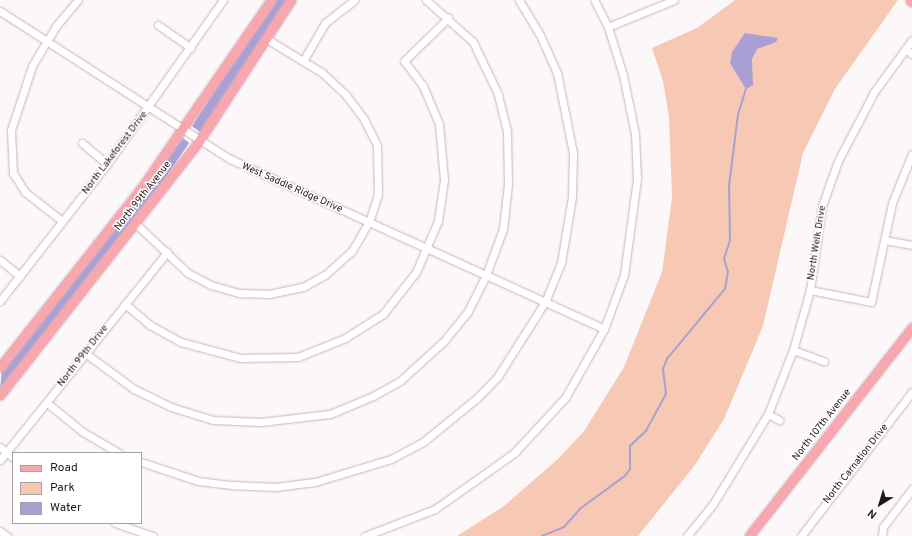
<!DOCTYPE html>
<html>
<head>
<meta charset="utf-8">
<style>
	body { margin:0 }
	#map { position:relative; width:912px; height:536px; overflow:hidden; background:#fcf7f9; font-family:Overpass,sans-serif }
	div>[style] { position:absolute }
	.green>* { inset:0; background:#f7c9b4 }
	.water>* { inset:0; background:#aa9fd5 }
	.stream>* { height:1.5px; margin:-0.75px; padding:0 0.75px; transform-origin:0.75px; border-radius:0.75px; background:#aa9fd5 }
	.roads { filter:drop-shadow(0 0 1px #cbb3bd) drop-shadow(0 0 1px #cbb3bd) }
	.minor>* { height:7px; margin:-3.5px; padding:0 3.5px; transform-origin:3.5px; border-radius:3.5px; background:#fff }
	.major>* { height:9px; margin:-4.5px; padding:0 4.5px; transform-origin:4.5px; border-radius:4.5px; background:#f7a7ad }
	span { translate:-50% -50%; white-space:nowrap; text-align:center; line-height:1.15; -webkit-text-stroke:3px #fff; paint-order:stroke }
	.street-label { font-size:10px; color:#1f171a }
	.legend { position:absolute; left:12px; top:452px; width:130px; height:72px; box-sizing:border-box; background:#fff; border:1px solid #a5a2a3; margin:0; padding:5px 7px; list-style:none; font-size:12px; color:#1f171a }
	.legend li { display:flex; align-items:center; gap:8px; height:20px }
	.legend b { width:20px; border:1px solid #a5a2a3 }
	.north { position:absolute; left:860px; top:484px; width:40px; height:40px; -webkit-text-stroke:3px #fff; paint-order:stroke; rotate:218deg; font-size:11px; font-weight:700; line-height:16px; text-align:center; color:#1f171a }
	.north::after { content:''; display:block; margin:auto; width:14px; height:18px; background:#1f171a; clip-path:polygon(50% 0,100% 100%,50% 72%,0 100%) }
</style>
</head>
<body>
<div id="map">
	<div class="green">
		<i style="clip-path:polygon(735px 0,898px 0,835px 89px,803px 153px,763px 326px,724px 419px,695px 465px,638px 536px,457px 536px,504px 506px,558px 459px,584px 431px,624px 367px,662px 272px,672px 198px,669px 117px,663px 81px,652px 48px,697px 28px)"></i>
	</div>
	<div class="water">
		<i style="clip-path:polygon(274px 0,288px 0,200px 132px,192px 126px)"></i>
		<i style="clip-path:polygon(745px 33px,778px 38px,776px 42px,757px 49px,752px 59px,753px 85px,746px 89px,730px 63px,732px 52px)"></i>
		<i style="clip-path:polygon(183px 138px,189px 143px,160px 186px,0 390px,2px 369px)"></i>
	</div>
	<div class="stream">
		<i style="left:542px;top:536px;width:24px;rotate:-22deg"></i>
		<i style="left:564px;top:527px;width:25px;rotate:-48deg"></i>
		<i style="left:581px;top:508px;width:54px;rotate:-36deg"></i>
		<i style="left:625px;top:476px;width:9px;rotate:-54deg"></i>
		<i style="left:630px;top:469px;width:23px;rotate:-90deg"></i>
		<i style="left:630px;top:446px;width:22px;rotate:-43deg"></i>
		<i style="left:646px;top:431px;width:42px;rotate:-61.6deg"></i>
		<i style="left:666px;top:394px;width:25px;rotate:-97deg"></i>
		<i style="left:663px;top:369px;width:11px;rotate:-68deg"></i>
		<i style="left:667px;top:359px;width:91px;rotate:-50.4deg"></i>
		<i style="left:725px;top:289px;width:17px;rotate:-80deg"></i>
		<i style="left:728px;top:272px;width:14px;rotate:-107deg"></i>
		<i style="left:724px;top:259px;width:19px;rotate:-72deg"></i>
		<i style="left:730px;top:241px;width:55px;rotate:-91deg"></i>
		<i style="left:729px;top:186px;width:72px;rotate:-82.8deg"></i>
		<i style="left:738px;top:115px;width:27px;rotate:-73deg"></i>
	</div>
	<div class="roads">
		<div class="minor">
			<i style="left:0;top:11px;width:274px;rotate:32.8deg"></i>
			<i style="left:230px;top:159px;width:411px;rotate:24.4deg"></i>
			<i style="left:158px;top:25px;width:40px;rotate:34.9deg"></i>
			<i style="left:608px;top:27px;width:71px;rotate:-22.2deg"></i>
			<i style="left:905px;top:49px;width:9px;rotate:36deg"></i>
			<i style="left:303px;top:61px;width:44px;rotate:-59.9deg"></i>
			<i style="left:325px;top:23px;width:37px;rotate:-38deg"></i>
			<i style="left:82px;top:143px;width:33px;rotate:40deg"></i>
			<i style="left:62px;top:221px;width:47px;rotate:-141.9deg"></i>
			<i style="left:25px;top:192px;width:22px;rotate:-122deg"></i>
			<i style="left:13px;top:173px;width:43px;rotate:-92.7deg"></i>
			<i style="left:11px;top:130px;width:67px;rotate:-71.8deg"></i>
			<i style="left:32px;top:66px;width:47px;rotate:-59deg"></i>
			<i style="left:56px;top:26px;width:34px;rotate:-50deg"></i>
			<i style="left:136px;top:224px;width:71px;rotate:43.3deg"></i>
			<i style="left:188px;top:273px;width:26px;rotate:28deg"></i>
			<i style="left:211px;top:285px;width:29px;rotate:16deg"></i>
			<i style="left:239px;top:293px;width:30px;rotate:2deg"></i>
			<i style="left:269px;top:294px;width:35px;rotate:-12deg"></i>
			<i style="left:303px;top:287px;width:25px;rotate:-29deg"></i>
			<i style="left:325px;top:275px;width:36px;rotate:-42deg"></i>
			<i style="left:352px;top:251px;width:34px;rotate:-60deg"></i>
			<i style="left:369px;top:222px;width:29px;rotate:-72deg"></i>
			<i style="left:378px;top:194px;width:49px;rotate:-91.2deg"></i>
			<i style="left:377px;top:145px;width:29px;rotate:-117deg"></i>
			<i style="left:364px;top:119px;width:30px;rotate:-127deg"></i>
			<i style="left:346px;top:95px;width:34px;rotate:-137deg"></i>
			<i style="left:321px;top:72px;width:63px;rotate:-148.6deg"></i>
			<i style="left:884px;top:240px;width:28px;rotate:10deg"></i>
			<i style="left:0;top:260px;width:26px;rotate:39deg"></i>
			<i style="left:810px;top:290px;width:62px;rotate:11.1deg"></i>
			<i style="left:871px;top:302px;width:101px;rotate:-78deg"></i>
			<i style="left:892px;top:203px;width:53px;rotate:-67.8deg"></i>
			<i style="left:0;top:301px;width:174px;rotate:-52deg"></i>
			<i style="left:107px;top:164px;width:201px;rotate:-54.7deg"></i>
			<i style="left:125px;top:304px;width:33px;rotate:40deg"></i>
			<i style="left:150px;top:325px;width:35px;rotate:29deg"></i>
			<i style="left:181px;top:342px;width:61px;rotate:15.2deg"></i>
			<i style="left:240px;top:358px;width:58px;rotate:-1deg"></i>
			<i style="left:298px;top:357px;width:51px;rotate:-22deg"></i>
			<i style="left:345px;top:338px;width:45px;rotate:-32.3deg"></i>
			<i style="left:383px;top:314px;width:53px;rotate:-51.8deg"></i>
			<i style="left:416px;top:272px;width:56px;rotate:-66.7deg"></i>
			<i style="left:438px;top:221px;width:41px;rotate:-81.7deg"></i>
			<i style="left:444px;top:180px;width:56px;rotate:-95.1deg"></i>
			<i style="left:439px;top:124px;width:41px;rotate:-112.8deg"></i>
			<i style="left:423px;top:86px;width:31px;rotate:-127deg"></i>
			<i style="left:404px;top:61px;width:62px;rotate:-44.3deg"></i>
			<i style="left:793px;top:350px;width:33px;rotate:20deg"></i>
			<i style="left:85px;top:353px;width:61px;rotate:36.3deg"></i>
			<i style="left:134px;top:389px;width:41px;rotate:25.9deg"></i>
			<i style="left:171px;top:407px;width:44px;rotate:17.2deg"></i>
			<i style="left:213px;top:420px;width:48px;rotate:2.4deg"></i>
			<i style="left:261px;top:422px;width:69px;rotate:-6.6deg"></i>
			<i style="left:330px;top:414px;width:47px;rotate:-22.7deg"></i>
			<i style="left:373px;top:396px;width:31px;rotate:-29deg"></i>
			<i style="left:400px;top:381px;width:59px;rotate:-42.3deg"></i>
			<i style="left:444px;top:341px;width:38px;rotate:-51deg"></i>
			<i style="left:468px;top:311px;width:40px;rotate:-63.4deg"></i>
			<i style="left:486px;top:275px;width:49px;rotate:-69.7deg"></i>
			<i style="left:503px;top:229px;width:45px;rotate:-83.7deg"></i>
			<i style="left:508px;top:184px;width:53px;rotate:-91.1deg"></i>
			<i style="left:507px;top:131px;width:38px;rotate:-104deg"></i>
			<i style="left:498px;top:94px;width:58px;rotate:-115.7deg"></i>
			<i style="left:473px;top:42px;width:63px;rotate:-138.2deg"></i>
			<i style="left:47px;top:403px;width:46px;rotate:38.9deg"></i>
			<i style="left:83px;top:432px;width:42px;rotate:30.3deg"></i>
			<i style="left:768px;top:414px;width:13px;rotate:29deg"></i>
			<i style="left:0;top:447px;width:17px;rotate:40deg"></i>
			<i style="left:0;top:460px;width:267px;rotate:-51.2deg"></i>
			<i style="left:141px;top:462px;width:60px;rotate:18.4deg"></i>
			<i style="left:198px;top:481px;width:34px;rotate:7deg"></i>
			<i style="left:232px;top:485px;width:43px;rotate:2.7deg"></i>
			<i style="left:275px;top:487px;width:40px;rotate:-7.1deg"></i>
			<i style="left:315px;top:482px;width:79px;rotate:-16.8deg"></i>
			<i style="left:391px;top:459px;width:36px;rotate:-28deg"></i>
			<i style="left:423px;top:442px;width:70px;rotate:-39.2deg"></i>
			<i style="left:477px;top:398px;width:30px;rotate:-46deg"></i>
			<i style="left:498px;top:376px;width:88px;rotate:-57.6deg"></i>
			<i style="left:545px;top:302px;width:42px;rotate:-67.7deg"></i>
			<i style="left:561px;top:263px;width:67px;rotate:-80.5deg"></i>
			<i style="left:572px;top:197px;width:44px;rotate:-88.7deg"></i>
			<i style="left:573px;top:153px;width:82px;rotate:-101.3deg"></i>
			<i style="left:557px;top:73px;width:42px;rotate:-114.1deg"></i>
			<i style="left:540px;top:35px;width:41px;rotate:-121deg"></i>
			<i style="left:115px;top:523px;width:40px;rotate:18.9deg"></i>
			<i style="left:0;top:531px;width:9px;rotate:36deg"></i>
			<i style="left:365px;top:536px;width:75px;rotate:-21.1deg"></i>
			<i style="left:435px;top:509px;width:97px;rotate:-35.3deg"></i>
			<i style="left:514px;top:453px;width:75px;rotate:-47.2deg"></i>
			<i style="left:565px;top:398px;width:79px;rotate:-60.5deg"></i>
			<i style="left:604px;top:329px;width:58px;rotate:-69.7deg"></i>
			<i style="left:624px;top:275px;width:97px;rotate:-82.3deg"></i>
			<i style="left:637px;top:179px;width:45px;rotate:-92.5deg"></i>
			<i style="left:635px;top:134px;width:60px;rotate:-101.5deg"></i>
			<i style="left:623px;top:75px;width:50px;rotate:-107.4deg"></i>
			<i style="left:608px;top:27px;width:30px;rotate:-117deg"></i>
			<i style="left:687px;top:536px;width:41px;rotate:-50.9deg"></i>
			<i style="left:713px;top:504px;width:105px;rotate:-58.6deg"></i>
			<i style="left:768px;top:414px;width:69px;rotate:-68.7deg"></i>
			<i style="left:793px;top:350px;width:62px;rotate:-74.2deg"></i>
			<i style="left:810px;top:290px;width:85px;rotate:-81.9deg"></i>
			<i style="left:822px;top:206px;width:48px;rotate:-70.4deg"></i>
			<i style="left:838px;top:161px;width:78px;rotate:-62.4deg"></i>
			<i style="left:874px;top:92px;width:64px;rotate:-53.8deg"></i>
			<i style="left:801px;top:536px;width:182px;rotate:-52.4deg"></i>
			<i style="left:882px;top:536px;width:9px;rotate:-84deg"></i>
			<i style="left:883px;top:527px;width:48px;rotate:-52.7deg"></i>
		</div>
		<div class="major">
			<i style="left:910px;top:0;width:3px;rotate:45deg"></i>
			<i style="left:0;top:367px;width:229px;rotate:-51.7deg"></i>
			<i style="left:142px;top:187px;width:227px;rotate:-55.4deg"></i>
			<i style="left:0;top:395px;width:323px;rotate:-51.9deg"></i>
			<i style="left:199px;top:141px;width:168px;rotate:-56.9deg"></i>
			<i style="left:749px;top:536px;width:265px;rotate:-52deg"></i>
		</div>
	</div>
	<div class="street-label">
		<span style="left:115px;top:153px;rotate:-53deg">North Lakeforest Drive</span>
		<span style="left:292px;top:188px;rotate:24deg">West Saddle Ridge Drive</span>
		<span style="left:143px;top:196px;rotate:-52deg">North 99th Avenue</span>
		<span style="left:817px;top:243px;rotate:-81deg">North Welk Drive</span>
		<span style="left:83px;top:356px;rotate:-52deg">North 99th Drive</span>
		<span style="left:822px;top:425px;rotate:-52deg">North 107th Avenue</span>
		<span style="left:856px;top:464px;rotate:-52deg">North Carnation Drive</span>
	</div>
	<ul class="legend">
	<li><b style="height:5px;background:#f7a7ad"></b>Road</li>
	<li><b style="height:11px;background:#f7c9b4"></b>Park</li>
	<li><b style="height:11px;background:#aa9fd5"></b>Water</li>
	</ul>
	<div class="north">N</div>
</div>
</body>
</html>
